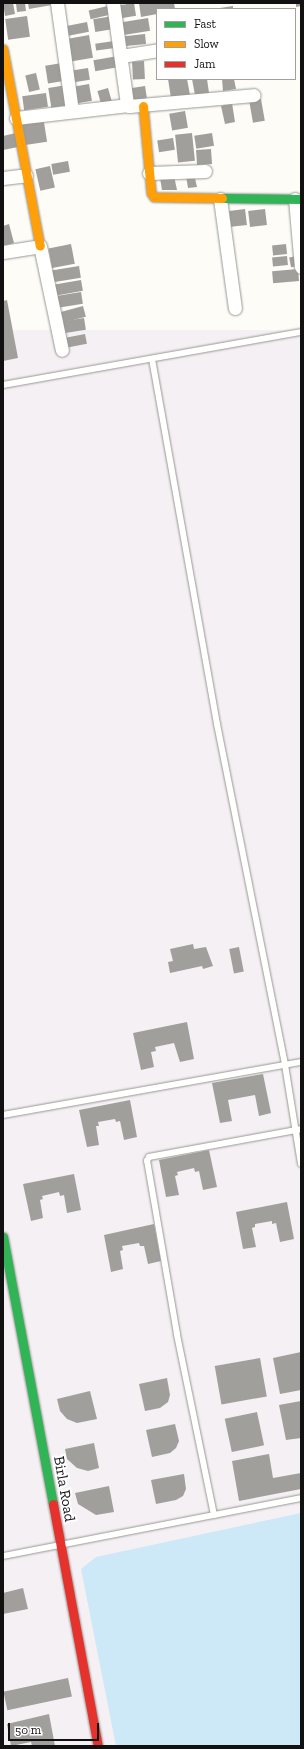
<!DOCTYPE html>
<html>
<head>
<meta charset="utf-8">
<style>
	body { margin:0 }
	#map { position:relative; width:304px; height:1749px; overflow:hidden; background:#fdfcf7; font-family:"Zilla Slab",serif }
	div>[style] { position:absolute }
	.industrial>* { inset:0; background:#f5f0f3; transform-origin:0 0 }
	.water>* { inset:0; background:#cde8f7 }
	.building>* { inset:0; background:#a19f9c; transform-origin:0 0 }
	.roads { filter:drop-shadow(0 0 1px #979795) drop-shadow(0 0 1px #979795) }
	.lane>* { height:6px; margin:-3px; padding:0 3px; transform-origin:3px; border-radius:3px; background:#fffffe }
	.street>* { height:13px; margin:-6.5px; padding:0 6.5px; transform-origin:6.5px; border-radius:6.5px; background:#fffffe }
	.fast>* { height:9px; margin:-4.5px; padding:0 4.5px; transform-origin:4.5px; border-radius:4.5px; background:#30b455 }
	.slow>* { height:9px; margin:-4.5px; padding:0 4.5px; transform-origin:4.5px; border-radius:4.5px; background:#ff9f0a }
	.jam>* { height:9px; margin:-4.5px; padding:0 4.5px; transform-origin:4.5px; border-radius:4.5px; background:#e5322d }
	span { translate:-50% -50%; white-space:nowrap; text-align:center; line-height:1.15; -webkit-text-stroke:4px #fff; paint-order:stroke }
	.street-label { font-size:15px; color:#111 }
	.frame { position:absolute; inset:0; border:4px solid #111; pointer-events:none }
	.legend { position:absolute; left:156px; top:8px; width:140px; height:72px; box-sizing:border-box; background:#fff; border:1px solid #a0a0a0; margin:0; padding:5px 7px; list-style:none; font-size:12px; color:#111 }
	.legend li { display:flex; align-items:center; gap:8px; height:20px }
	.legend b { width:20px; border:1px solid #a0a0a0 }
	.scale { position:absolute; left:8px; top:1723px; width:91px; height:18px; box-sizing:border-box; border:2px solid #111; border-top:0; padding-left:5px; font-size:12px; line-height:14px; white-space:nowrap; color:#111; -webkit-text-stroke:3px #fff; paint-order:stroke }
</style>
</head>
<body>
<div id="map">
	<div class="industrial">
		<i style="left:301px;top:330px;width:1416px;height:304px;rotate:90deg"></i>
	</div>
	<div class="water">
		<i style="clip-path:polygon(301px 1513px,301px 1746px,116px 1746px,81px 1569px,96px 1557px)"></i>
	</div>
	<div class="building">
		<i style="clip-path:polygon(3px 3px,13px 3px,15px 14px,5px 16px)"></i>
		<i style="left:25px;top:3px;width:8px;height:9px;rotate:83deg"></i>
		<i style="clip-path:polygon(28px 3px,51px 3px,52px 5px,29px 9px)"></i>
		<i style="left:134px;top:3px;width:13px;height:15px;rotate:81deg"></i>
		<i style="clip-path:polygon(139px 3px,174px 3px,175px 9px,157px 9px,157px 14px,141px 17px)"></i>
		<i style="clip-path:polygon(296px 3px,301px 3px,301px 6px,296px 7px)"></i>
		<i style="left:112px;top:5px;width:9px;height:24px;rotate:77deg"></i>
		<i style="clip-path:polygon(233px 6px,233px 9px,220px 9px,220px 8px)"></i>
		<i style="left:27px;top:16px;width:21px;height:22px;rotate:82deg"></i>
		<i style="left:113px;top:16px;width:13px;height:20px;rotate:81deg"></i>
		<i style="left:148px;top:18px;width:13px;height:28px;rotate:81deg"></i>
		<i style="left:87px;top:22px;width:10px;height:22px;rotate:79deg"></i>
		<i style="left:145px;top:34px;width:10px;height:23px;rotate:84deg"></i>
		<i style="left:89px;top:35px;width:23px;height:21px;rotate:80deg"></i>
		<i style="left:114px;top:41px;width:7px;height:19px;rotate:82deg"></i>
		<i style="left:118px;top:56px;width:11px;height:25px;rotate:80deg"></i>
		<i style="left:144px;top:61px;width:18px;height:12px;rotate:87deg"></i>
		<i style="left:62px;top:63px;width:18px;height:17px;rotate:81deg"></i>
		<i style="left:88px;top:68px;width:12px;height:16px;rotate:81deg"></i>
		<i style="left:36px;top:73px;width:17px;height:11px;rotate:77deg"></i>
		<i style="clip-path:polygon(168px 79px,187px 79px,190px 95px,171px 98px)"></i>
		<i style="clip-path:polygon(192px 79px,207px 79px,209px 93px,195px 95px)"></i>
		<i style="clip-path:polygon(222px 79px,234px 79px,236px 89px,223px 91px)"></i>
		<i style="left:89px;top:84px;width:17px;height:16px;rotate:80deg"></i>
		<i style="left:67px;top:85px;width:20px;height:19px;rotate:81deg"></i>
		<i style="left:145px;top:86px;width:13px;height:15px;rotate:81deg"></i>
		<i style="left:108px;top:88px;width:15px;height:11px;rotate:74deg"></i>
		<i style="left:46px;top:93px;width:14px;height:24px;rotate:82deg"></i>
		<i style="left:261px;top:99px;width:22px;height:12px;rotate:80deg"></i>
		<i style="clip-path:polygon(232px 103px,235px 122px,225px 124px,221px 106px)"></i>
		<i style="left:185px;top:111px;width:17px;height:16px;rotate:80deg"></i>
		<i style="left:43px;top:116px;width:26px;height:22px;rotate:81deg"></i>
		<i style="clip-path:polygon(16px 133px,18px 147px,3px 150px,3px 136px)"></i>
		<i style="left:192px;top:133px;width:28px;height:17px;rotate:84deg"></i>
		<i style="left:212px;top:133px;width:13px;height:18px;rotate:81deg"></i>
		<i style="left:173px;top:138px;width:12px;height:16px;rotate:81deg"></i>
		<i style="left:211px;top:149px;width:15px;height:15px;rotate:86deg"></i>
		<i style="left:68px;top:161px;width:11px;height:17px;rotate:80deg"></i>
		<i style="left:50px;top:166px;width:22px;height:15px;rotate:77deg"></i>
		<i style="clip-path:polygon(194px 174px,197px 187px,188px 188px,186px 176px)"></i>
		<i style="clip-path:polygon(174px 176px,177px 190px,162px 190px,160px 178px)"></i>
		<i style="left:245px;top:209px;width:16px;height:16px;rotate:83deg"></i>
		<i style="left:265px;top:209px;width:16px;height:17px;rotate:83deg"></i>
		<i style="clip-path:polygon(9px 224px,14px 243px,3px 246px,3px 226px)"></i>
		<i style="left:71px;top:244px;width:20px;height:23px;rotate:79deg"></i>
		<i style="left:286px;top:244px;width:10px;height:14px;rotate:84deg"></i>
		<i style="left:287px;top:256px;width:9px;height:15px;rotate:84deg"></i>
		<i style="left:297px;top:256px;width:10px;height:8px;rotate:79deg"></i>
		<i style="left:79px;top:266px;width:12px;height:28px;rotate:81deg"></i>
		<i style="left:298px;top:269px;width:12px;height:26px;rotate:85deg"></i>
		<i style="left:81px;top:280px;width:11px;height:28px;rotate:80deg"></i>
		<i style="left:81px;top:292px;width:12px;height:25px;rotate:81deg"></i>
		<i style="clip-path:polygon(7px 300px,18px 358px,3px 361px,3px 301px)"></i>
		<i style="left:83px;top:306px;width:11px;height:23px;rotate:75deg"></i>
		<i style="left:84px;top:318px;width:12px;height:24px;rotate:81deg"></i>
		<i style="left:85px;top:334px;width:10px;height:21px;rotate:79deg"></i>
		<i style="clip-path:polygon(193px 944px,194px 949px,206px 947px,213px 966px,203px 969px,202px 966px,170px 973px,168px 962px,173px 961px,170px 949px)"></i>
		<i style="left:239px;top:947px;width:25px;height:10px;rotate:79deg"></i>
		<i style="clip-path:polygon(187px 1022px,194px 1059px,180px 1062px,174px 1043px,155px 1047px,156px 1051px,151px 1052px,154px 1067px,141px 1070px,133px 1033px)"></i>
		<i style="clip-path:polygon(263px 1074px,271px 1113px,259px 1116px,255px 1095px,228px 1100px,232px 1121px,220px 1123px,212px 1083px)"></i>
		<i style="clip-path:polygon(130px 1100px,137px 1137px,124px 1140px,120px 1121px,116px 1122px,115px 1119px,98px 1122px,99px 1126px,96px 1126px,99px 1145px,87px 1147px,79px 1110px)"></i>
		<i style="clip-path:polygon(209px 1150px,217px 1187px,203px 1190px,199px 1171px,195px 1172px,194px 1168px,177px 1172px,178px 1175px,175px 1176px,179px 1195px,166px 1197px,159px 1160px)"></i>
		<i style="clip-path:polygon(74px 1174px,81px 1210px,67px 1213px,64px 1195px,60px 1196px,59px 1192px,42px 1196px,43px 1199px,40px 1200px,43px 1218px,31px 1221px,23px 1184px)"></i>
		<i style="clip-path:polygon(287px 1202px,294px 1239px,280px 1242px,276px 1223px,272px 1224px,272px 1221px,255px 1224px,255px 1227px,252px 1228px,256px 1247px,243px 1249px,236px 1212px)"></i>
		<i style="clip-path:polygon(154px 1224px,161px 1261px,148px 1264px,144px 1246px,140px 1246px,139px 1243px,122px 1246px,123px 1250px,120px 1251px,123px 1269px,111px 1272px,104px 1235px)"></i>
		<i style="clip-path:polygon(301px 1352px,301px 1390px,280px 1394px,273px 1358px)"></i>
		<i style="left:260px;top:1358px;width:39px;height:46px;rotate:80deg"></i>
		<i style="clip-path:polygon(167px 1378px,170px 1395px,168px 1402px,160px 1408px,145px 1411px,139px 1384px)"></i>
		<i style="clip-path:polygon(90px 1391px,97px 1419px,77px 1423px,67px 1419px,60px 1411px,57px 1399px)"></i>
		<i style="clip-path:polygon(301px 1401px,301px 1438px,286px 1440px,279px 1405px)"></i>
		<i style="left:257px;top:1412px;width:34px;height:33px;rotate:78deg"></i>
		<i style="clip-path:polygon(175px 1424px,179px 1441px,176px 1448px,170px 1453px,152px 1457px,146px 1430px)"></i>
		<i style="clip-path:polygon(94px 1443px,99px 1468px,88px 1471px,77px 1468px,67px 1459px,65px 1449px)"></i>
		<i style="clip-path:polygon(269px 1454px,273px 1478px,301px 1473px,301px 1489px,239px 1501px,232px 1461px)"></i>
		<i style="clip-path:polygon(184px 1474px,186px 1489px,183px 1496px,176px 1500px,156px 1504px,151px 1480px)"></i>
		<i style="clip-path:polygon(109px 1486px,114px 1512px,96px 1515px,78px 1504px,75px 1493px)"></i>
		<i style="clip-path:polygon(23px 1588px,28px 1609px,3px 1614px,3px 1593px)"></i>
		<i style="left:68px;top:1678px;width:19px;height:66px;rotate:78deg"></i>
		<i style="clip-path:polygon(49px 1714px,55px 1746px,32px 1746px,31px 1742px,11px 1746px,7px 1724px)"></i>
	</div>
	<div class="roads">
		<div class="lane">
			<i style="left:152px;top:359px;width:371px;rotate:79.9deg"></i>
			<i style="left:217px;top:724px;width:348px;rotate:78.7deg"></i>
			<i style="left:285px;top:1065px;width:100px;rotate:80.8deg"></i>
			<i style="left:3px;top:385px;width:303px;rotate:-10.1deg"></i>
			<i style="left:3px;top:1115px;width:303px;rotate:-10.1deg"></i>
			<i style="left:214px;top:1515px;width:185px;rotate:-101.6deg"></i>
			<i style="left:177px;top:1334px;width:176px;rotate:-99.8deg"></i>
			<i style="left:147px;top:1161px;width:4px;rotate:-63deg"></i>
			<i style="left:149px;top:1157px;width:155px;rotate:-10.4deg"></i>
			<i style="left:3px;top:1556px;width:304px;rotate:-11deg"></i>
		</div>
		<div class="street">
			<i style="left:57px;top:3px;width:109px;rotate:82.1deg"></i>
			<i style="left:113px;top:3px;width:102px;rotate:82.1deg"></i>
			<i style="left:127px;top:104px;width:3px;rotate:45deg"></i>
			<i style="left:129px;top:106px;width:125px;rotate:-5deg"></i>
			<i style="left:121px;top:56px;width:36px;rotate:-9deg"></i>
			<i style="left:16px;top:118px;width:113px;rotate:-6.6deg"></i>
			<i style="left:149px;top:173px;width:56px;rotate:-2deg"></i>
			<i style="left:3px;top:178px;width:23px;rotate:-7deg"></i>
			<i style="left:220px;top:199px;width:110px;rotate:82.2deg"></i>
			<i style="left:295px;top:199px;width:68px;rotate:85deg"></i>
			<i style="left:3px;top:252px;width:37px;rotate:-9deg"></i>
			<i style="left:40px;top:246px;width:106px;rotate:78.1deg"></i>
		</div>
		<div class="fast">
			<i style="left:222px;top:198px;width:79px;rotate:0.7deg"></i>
			<i style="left:3px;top:1237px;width:272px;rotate:79.4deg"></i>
		</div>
		<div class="slow">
			<i style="left:3px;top:49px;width:200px;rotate:79.4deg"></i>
			<i style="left:143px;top:106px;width:87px;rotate:84.7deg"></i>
			<i style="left:151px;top:193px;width:5px;rotate:53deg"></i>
			<i style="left:154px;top:197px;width:68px;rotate:0.8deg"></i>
		</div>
		<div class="jam">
			<i style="left:53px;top:1504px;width:246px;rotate:79.5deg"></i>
		</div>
	</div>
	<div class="street-label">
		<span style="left:64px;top:1489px;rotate:80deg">Birla Road</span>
	</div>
	<div class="frame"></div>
	<ul class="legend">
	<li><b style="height:5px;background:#30b455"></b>Fast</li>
	<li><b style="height:5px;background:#ff9f0a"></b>Slow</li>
	<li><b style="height:5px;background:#e5322d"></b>Jam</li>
	</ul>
	<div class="scale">50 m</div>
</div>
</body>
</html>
